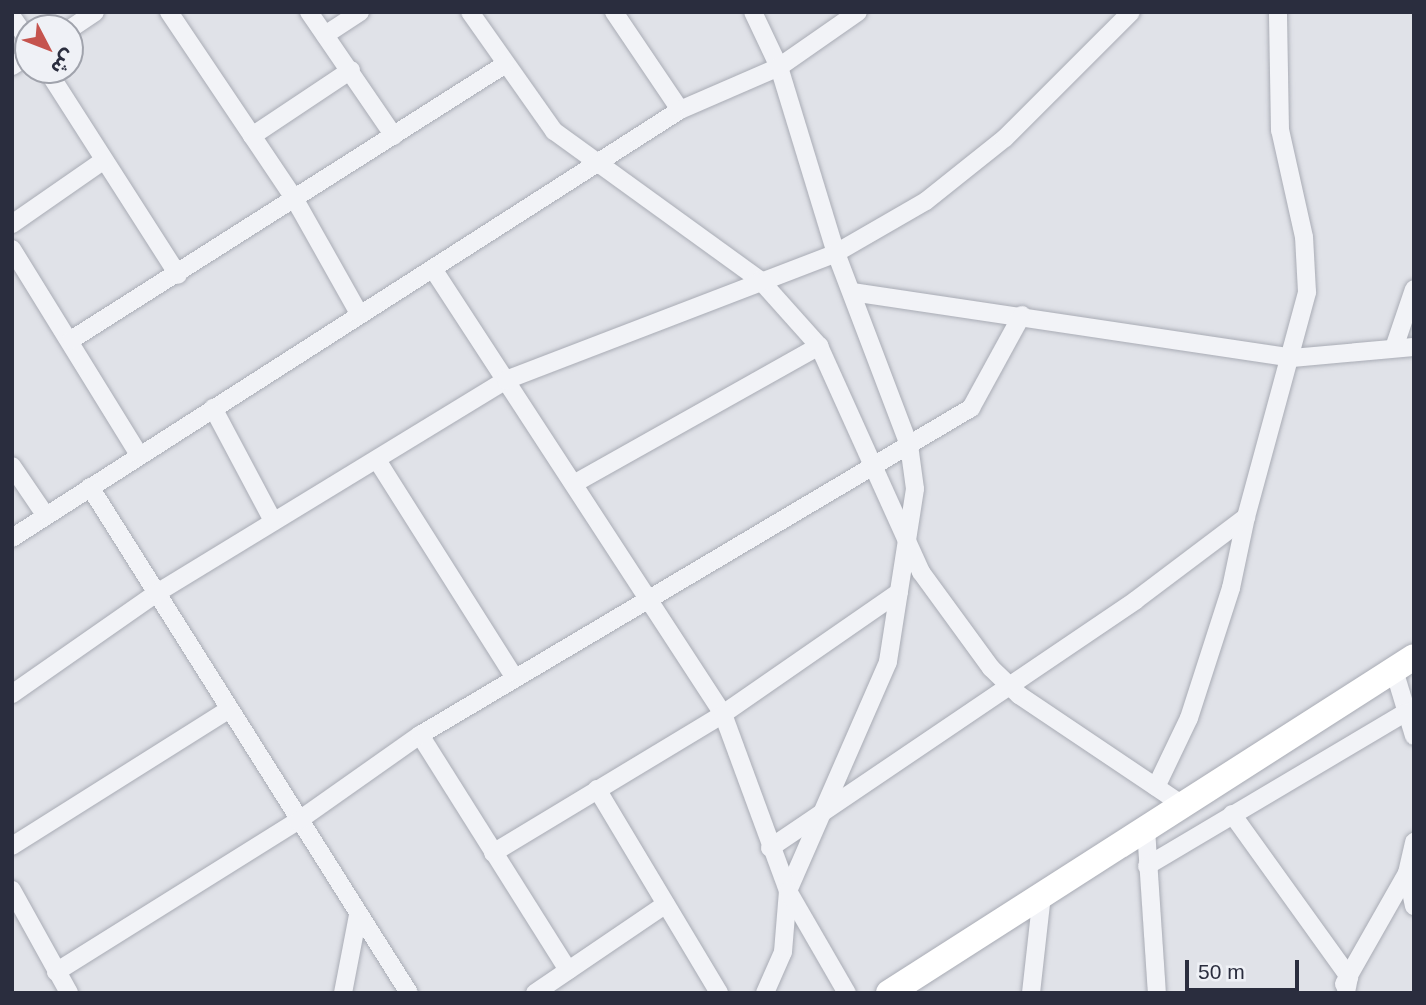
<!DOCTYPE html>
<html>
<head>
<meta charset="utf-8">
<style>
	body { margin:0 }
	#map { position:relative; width:1426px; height:1005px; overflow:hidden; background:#e0e2e8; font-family:Helvetica,"Noto Sans Arabic",sans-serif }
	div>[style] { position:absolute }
	.roads { filter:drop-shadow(0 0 2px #a9acb5) drop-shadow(0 0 2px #a9acb5) }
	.minor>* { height:18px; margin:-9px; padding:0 9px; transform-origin:9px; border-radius:9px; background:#f2f3f7 }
	.highway>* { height:26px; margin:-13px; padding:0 13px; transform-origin:13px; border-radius:13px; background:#fff }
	span { translate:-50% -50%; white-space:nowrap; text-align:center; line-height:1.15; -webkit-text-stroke:5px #eff1f6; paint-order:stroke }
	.frame { position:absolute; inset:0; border:14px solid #2a2d3e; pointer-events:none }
	.north { position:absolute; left:14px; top:14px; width:70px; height:70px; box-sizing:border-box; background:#eff1f6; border:2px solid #a0a3ac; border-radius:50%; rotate:132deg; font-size:19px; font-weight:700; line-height:28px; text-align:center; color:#2a2d3e }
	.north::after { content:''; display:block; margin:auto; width:24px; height:32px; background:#c5544e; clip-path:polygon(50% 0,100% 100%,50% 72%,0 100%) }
	.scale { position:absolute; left:1185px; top:960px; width:114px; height:32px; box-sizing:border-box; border:4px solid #2a2d3e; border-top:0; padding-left:9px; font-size:21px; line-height:24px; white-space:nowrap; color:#2a2d3e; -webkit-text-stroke:5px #eff1f6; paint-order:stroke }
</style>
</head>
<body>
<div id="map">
	<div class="roads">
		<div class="minor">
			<i style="left:169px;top:12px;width:224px;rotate:56.1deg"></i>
			<i style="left:294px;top:198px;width:134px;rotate:60.6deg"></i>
			<i style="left:309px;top:12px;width:150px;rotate:55.6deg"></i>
			<i style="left:470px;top:12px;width:146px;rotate:54.8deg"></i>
			<i style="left:554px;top:131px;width:254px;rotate:35.9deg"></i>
			<i style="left:760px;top:280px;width:89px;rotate:48.2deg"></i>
			<i style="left:819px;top:346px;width:248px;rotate:65.7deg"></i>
			<i style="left:921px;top:572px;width:119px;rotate:53.9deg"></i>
			<i style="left:991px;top:668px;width:39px;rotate:44deg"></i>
			<i style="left:1019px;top:695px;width:197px;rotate:33.9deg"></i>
			<i style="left:614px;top:12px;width:118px;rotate:56deg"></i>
			<i style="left:753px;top:12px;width:61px;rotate:64.7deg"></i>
			<i style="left:779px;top:67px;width:195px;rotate:73deg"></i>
			<i style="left:836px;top:253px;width:205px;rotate:69.2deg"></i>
			<i style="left:909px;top:445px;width:44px;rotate:82.2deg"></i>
			<i style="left:915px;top:489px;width:175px;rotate:98.9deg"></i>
			<i style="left:888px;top:662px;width:250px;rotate:113.6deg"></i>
			<i style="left:788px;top:891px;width:61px;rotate:94.7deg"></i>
			<i style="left:783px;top:952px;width:45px;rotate:113.7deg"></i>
			<i style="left:12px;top:17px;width:28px;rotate:55deg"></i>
			<i style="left:70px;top:29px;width:30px;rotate:-34deg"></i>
			<i style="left:325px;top:35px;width:42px;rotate:-33.3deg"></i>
			<i style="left:12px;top:66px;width:19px;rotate:-32deg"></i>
			<i style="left:47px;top:70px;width:243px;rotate:57.4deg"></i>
			<i style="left:252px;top:136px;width:119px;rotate:-33.7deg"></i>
			<i style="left:12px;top:224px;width:112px;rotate:-34.8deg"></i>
			<i style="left:12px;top:249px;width:242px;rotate:58.3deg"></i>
			<i style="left:435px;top:272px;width:528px;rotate:56.91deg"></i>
			<i style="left:723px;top:714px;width:189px;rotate:69.8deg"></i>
			<i style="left:788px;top:891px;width:118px;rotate:60deg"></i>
			<i style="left:852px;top:292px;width:445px;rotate:8.5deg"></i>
			<i style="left:1292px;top:358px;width:122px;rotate:-5.2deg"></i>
			<i style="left:71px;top:340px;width:513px;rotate:-32.42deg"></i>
			<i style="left:1394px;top:348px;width:62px;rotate:-71.3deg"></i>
			<i style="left:213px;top:408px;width:128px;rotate:62deg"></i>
			<i style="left:377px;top:460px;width:257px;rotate:57.7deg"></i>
			<i style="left:12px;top:466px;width:60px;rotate:55.8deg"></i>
			<i style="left:577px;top:482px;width:278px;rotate:-29.3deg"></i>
			<i style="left:90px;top:487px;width:598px;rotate:57.77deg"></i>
			<i style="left:12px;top:538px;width:793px;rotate:-32.65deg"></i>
			<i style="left:680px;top:110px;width:108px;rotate:-23.5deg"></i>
			<i style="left:779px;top:67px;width:96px;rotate:-34.8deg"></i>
			<i style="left:1394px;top:670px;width:69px;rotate:73.1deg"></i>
			<i style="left:12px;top:694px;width:177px;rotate:-34.9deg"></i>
			<i style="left:157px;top:593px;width:409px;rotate:-31.4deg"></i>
			<i style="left:506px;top:380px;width:354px;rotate:-21deg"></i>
			<i style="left:836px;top:253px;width:104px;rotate:-30deg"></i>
			<i style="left:926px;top:201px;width:101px;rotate:-38.6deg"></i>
			<i style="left:1005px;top:138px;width:178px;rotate:-45deg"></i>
			<i style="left:420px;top:735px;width:278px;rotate:57.8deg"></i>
			<i style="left:1156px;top:787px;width:76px;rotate:-64.4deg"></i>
			<i style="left:1189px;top:718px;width:137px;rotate:-72.1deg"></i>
			<i style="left:1231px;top:588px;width:73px;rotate:-78.1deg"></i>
			<i style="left:597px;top:789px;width:238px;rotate:59.1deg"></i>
			<i style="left:1232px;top:814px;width:201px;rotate:54.3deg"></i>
			<i style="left:1349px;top:977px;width:16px;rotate:101deg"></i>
			<i style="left:1146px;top:829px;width:164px;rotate:86.2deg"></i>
			<i style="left:12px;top:846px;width:255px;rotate:-32.2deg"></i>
			<i style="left:770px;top:848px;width:442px;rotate:-34.1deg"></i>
			<i style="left:1136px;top:600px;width:138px;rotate:-37deg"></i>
			<i style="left:1246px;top:517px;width:233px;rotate:-74.8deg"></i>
			<i style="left:1307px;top:292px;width:55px;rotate:-93.1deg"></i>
			<i style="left:1304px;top:237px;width:110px;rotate:-102.6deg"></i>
			<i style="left:1280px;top:130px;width:118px;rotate:-91deg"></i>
			<i style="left:493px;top:853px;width:269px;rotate:-31.1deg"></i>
			<i style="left:723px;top:714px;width:214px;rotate:-34.7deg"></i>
			<i style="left:1147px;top:866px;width:301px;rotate:-30.7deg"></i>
			<i style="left:1407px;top:873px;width:34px;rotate:78deg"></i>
			<i style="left:12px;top:890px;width:118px;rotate:61deg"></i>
			<i style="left:56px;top:972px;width:285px;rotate:-32deg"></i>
			<i style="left:298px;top:821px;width:149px;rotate:-35.2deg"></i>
			<i style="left:420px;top:735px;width:641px;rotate:-30.69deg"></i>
			<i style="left:971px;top:408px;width:106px;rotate:-61.3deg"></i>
			<i style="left:1344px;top:984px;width:128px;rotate:-60.4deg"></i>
			<i style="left:1407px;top:873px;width:32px;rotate:-77deg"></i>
			<i style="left:343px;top:993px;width:79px;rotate:-79.1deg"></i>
			<i style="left:535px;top:993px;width:158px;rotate:-34.2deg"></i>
			<i style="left:1031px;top:993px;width:99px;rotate:-83.6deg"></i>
		</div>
		<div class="highway">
			<i style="left:889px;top:993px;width:623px;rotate:-32.62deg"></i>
		</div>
	</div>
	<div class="frame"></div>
	<div class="north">ش</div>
	<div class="scale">50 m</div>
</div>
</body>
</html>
